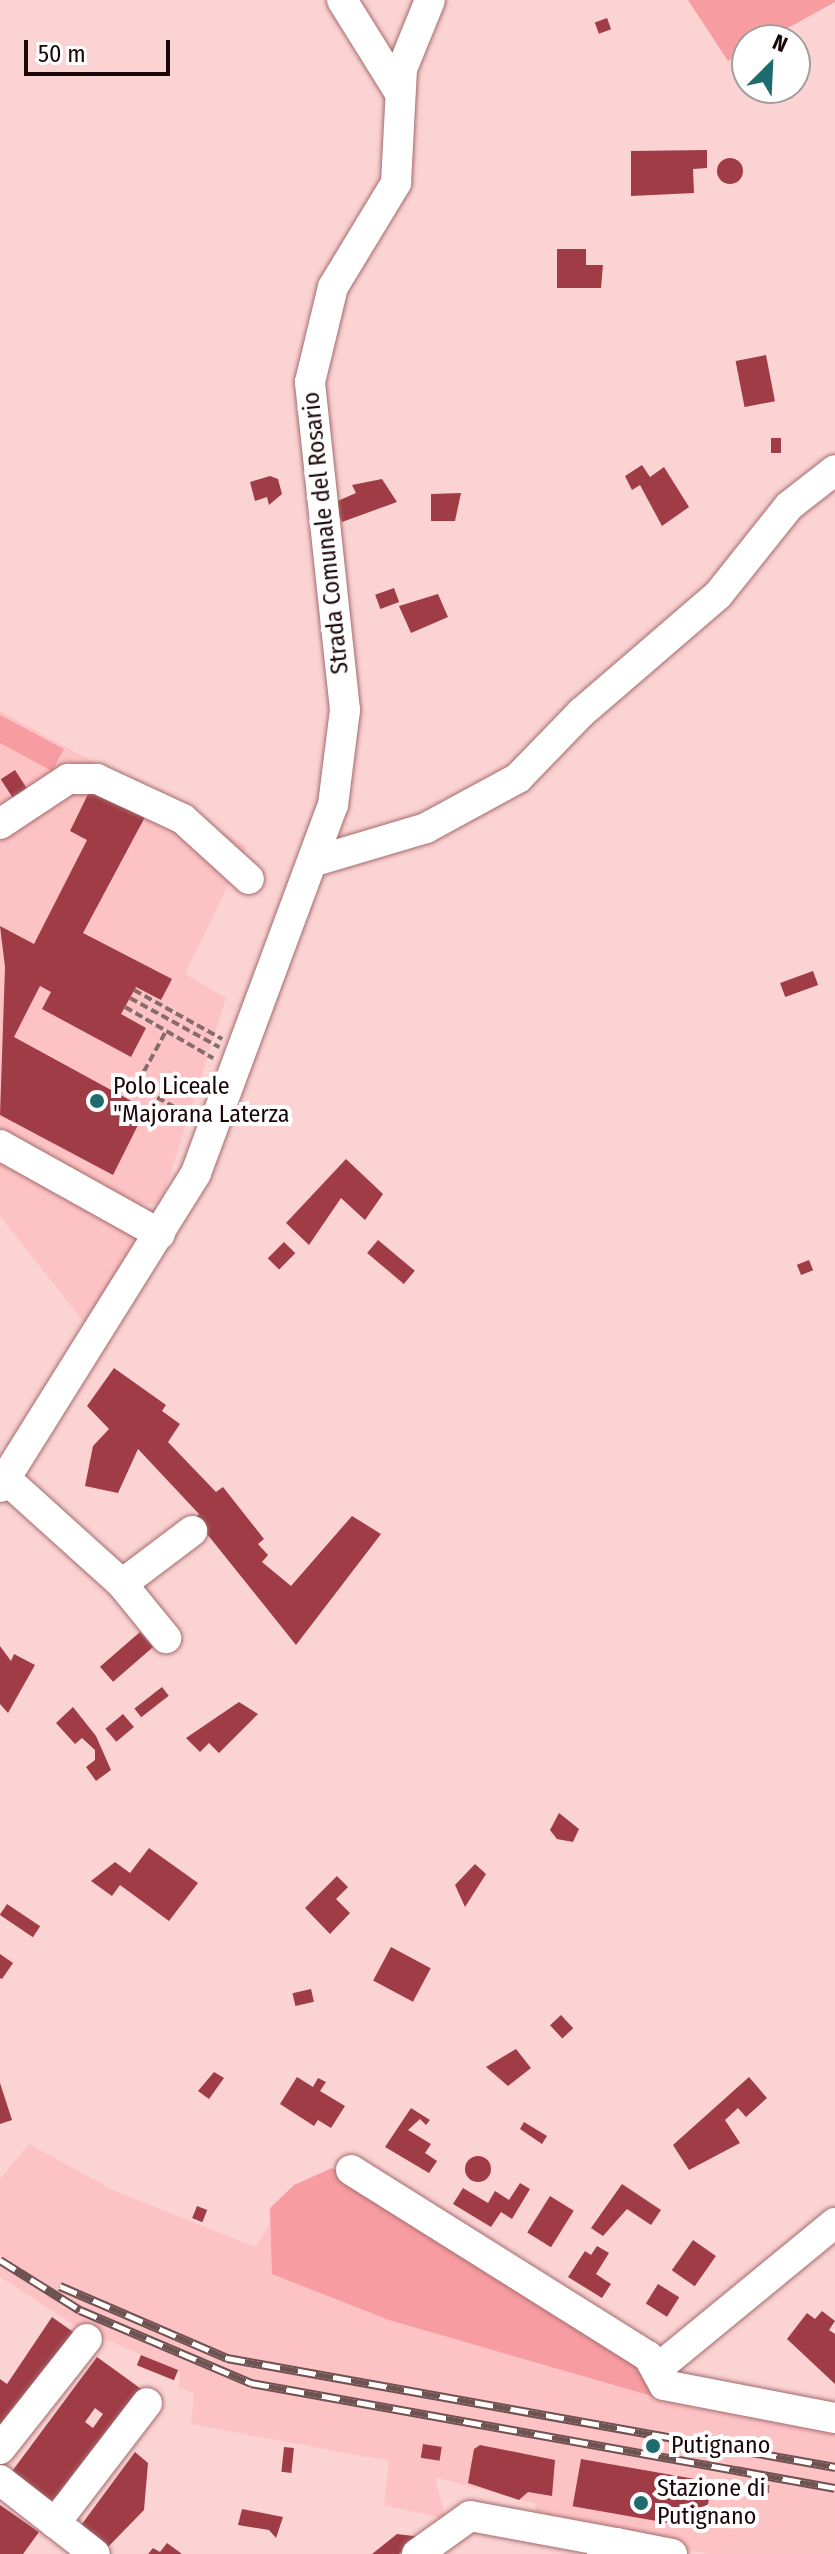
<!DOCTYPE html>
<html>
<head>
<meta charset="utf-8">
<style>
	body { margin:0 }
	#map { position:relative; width:835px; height:2554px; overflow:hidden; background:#fbd3d3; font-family:"Fira Sans Condensed",sans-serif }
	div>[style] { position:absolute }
	.built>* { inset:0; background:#fdc3c4 }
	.green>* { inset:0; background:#f79da1 }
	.building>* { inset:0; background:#9f3c46; transform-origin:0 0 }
	.round { border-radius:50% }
	.path>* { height:4px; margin-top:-2px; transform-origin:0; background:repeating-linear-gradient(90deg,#896b6c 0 8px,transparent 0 12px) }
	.roads { filter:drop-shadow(0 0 2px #a56b6d) drop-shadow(0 0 2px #a56b6d) }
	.minor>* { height:30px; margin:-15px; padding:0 15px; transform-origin:15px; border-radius:15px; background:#fff }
	.rail>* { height:9px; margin-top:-4.5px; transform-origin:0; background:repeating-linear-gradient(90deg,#fff 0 18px,#6f5353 0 36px); box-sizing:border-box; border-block:2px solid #6f5353 }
	.dots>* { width:22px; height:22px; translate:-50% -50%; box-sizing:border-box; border:4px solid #fff; border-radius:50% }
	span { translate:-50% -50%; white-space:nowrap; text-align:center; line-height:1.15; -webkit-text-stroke:8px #fff; paint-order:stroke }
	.street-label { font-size:24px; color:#1c0708 }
	.poi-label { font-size:24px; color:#1c0708 }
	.left { translate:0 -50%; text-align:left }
	.north { position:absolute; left:731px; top:24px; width:80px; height:80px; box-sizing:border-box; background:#fff; border:2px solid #a49c9c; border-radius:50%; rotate:24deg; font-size:22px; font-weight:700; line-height:32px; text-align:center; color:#1c0708 }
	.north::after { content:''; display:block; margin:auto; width:28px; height:36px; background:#1f6c6e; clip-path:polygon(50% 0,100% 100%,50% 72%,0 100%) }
	.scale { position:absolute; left:24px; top:40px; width:146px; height:36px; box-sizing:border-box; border:4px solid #1c0708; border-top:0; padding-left:10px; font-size:24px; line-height:28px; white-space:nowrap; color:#1c0708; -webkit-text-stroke:6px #fff; paint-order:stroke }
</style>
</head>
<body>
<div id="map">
	<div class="built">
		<i style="clip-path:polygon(0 711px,247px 846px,185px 974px,226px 998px,161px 1204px,138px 1204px,126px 1227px,136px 1246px,87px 1326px,0 1216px)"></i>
		<i style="clip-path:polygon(29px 2144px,115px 2191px,255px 2247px,292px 2188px,339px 2169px,637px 2374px,648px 2390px,835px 2425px,835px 2554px,709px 2554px,531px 2523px,536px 2504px,435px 2477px,446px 2519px,384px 2505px,389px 2461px,191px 2424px,194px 2394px,179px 2387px,180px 2372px,74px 2325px,0 2277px,0 2179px)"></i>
	</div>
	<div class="green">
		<i style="clip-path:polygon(688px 0,835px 0,835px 2px,766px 40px,747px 40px,747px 50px,728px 61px)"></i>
		<i style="clip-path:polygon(0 715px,64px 749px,52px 771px,0 743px)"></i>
		<i style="clip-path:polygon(332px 2168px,636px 2361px,652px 2396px,389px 2320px,272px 2274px,270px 2208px,294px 2185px)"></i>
	</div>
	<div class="building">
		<i style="left:607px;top:18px;width:12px;height:13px;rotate:70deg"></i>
		<i style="clip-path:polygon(707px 150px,707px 168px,693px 169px,694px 193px,631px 196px,631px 151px)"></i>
		<i class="round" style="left:717px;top:158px;width:26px;height:26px"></i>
		<i style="clip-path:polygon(557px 249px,586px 249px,586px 265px,603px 265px,601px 288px,557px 288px)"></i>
		<i style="left:766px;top:355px;width:47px;height:31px;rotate:79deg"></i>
		<i style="left:771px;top:438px;width:10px;height:15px"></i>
		<i style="clip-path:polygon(642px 465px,650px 477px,664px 467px,689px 507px,662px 526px,640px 485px,632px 490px,625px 476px)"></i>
		<i style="clip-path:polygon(270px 476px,278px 479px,282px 494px,269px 505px,267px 497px,255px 501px,250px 482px)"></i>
		<i style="clip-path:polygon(382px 479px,397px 502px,342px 522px,333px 503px,356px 493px,352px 485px)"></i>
		<i style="clip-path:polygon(461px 493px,455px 521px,431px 521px,431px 494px)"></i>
		<i style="left:394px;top:588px;width:15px;height:20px;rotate:70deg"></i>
		<i style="clip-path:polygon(438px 594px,448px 617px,411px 633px,399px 606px)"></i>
		<i style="left:15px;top:770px;width:27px;height:17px;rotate:57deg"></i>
		<i style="clip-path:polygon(91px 788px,145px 817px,83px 933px,172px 979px,161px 1000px,136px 987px,121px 1014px,146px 1028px,131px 1057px,42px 1009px,51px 992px,40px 986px,14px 1037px,146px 1109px,113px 1175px,0 1115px,5px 967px,0 926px,34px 944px,87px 840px,70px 831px)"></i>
		<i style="left:813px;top:971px;width:15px;height:35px;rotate:70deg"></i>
		<i style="clip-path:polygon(346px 1159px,383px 1194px,365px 1220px,341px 1198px,309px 1245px,286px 1223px)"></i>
		<i style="left:378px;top:1240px;width:48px;height:17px;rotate:40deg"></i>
		<i style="left:284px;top:1242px;width:16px;height:23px;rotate:45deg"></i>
		<i style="left:809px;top:1260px;width:11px;height:13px;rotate:68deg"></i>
		<i style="clip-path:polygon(114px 1368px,166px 1405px,162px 1411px,180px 1424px,168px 1442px,216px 1492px,223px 1487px,264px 1539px,258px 1544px,268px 1555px,262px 1562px,291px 1586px,352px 1516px,381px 1534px,296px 1645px,195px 1519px,199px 1514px,138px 1449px,118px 1493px,85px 1486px,93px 1446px,109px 1429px,87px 1406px)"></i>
		<i style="left:140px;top:1632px;width:20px;height:53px;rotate:49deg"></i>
		<i style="clip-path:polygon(0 1646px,11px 1661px,14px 1654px,35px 1665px,8px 1713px,0 1704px)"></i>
		<i style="left:162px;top:1687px;width:11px;height:35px;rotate:52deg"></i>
		<i style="clip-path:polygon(239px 1702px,258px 1714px,219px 1753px,209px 1743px,200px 1752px,186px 1738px)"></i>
		<i style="clip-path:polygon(73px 1707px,96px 1736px,111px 1770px,96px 1781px,86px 1767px,95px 1760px,95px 1750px,82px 1738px,75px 1744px,56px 1723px)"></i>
		<i style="left:123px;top:1714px;width:17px;height:23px;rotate:50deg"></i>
		<i style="clip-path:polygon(559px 1813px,579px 1829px,573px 1842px,557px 1839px,550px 1830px)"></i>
		<i style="clip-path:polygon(149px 1848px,198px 1883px,169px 1921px,120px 1885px,112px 1896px,91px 1881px,115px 1862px,130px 1873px)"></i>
		<i style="clip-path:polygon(475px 1864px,486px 1874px,465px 1907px,455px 1885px)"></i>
		<i style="clip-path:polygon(337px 1876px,348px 1887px,336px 1899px,350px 1913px,330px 1934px,305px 1908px)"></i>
		<i style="left:7px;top:1904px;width:40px;height:13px;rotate:34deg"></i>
		<i style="left:391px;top:1947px;width:45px;height:38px;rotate:28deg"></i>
		<i style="clip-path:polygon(0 1954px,13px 1963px,2px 1979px,0 1978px)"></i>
		<i style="left:311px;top:1989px;width:13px;height:19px;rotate:77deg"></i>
		<i style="left:561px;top:2015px;width:18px;height:15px;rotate:47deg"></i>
		<i style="clip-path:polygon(516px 2049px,531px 2068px,508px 2086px,486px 2067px)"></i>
		<i style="clip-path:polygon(214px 2072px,224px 2078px,209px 2099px,198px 2091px)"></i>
		<i style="clip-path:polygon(297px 2077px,313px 2087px,318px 2078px,326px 2082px,320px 2091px,345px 2106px,331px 2128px,318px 2120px,314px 2126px,280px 2104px)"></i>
		<i style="clip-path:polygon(749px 2077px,767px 2098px,746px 2117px,738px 2108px,725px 2120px,740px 2143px,689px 2170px,673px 2145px)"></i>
		<i style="clip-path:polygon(0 2083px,12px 2120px,0 2124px)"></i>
		<i style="clip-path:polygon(411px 2108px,430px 2120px,426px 2125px,420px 2119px,408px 2130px,431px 2144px,425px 2153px,437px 2161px,429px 2173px,385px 2147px)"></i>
		<i style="clip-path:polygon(524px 2122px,547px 2136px,542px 2144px,520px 2129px)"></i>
		<i class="round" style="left:465px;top:2156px;width:26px;height:26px"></i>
		<i style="clip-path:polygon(520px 2183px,530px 2189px,512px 2219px,501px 2212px,491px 2227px,453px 2204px,463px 2188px,488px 2203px,495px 2191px,509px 2200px)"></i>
		<i style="clip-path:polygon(622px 2184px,661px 2210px,651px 2225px,627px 2209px,603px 2236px,591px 2228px)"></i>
		<i style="left:550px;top:2196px;width:28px;height:43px;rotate:32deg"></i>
		<i style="left:197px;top:2206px;width:11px;height:13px;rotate:22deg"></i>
		<i style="left:693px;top:2240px;width:28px;height:37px;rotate:35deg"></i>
		<i style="clip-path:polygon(597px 2246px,609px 2253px,596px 2274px,611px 2284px,602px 2298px,568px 2277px,585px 2251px,591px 2255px)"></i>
		<i style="left:658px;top:2284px;width:25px;height:23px;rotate:32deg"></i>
		<i style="clip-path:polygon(822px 2311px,835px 2321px,829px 2330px,835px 2334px,835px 2384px,787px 2339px,807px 2313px,815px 2319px)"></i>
		<i style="clip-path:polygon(52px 2317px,76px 2334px,0 2437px,0 2379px,7px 2384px)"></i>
		<i style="left:141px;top:2355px;width:40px;height:11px;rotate:22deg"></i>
		<i style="clip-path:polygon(evenodd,97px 2357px,144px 2391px,57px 2509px,10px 2474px,97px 2357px,95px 2408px,103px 2414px,93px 2428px,85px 2422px,95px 2408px)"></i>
		<i style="left:423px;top:2444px;width:19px;height:14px;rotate:9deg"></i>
		<i style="clip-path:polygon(480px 2445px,555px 2460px,552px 2496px,528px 2492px,519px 2500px,468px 2483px,474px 2449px)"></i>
		<i style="left:284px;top:2447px;width:10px;height:25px;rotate:6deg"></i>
		<i style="clip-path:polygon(135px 2452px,148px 2463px,144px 2510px,107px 2548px,79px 2528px)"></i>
		<i style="left:581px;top:2459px;width:133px;height:48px;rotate:10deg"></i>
		<i style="clip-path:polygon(0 2505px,39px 2532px,23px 2554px,0 2554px)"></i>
		<i style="clip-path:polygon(242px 2509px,283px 2517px,276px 2538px,269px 2530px,238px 2525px)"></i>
		<i style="clip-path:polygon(397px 2534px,421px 2537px,399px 2554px,372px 2554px)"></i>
		<i style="clip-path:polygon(167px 2543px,182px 2554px,148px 2554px,153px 2548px,160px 2552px)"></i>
	</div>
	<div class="path">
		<i style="left:134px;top:990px;width:101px;rotate:29.1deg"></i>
		<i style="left:130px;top:998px;width:102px;rotate:28.8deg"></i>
		<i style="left:125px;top:1007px;width:102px;rotate:30.1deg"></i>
		<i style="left:165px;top:1033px;width:60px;rotate:118.7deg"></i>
		<i style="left:136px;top:1086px;width:63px;rotate:28.6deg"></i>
		<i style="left:767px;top:2493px;width:22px;rotate:-87deg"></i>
	</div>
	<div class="roads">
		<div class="minor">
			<i style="left:342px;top:0;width:110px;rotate:58.1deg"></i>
			<i style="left:0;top:824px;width:82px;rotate:-33.5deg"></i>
			<i style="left:68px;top:779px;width:29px"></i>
			<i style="left:97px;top:779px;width:95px;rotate:24.9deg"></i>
			<i style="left:183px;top:819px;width:89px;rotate:42.3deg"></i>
			<i style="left:312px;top:862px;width:119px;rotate:-16.6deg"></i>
			<i style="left:426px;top:828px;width:105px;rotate:-28.5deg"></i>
			<i style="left:518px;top:778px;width:92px;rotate:-45.9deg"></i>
			<i style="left:582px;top:712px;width:179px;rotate:-40.7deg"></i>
			<i style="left:718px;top:595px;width:114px;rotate:-51.4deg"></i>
			<i style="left:789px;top:506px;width:58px;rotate:-38deg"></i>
			<i style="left:0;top:1145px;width:183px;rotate:29.1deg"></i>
			<i style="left:7px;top:1480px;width:155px;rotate:42.1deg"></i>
			<i style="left:122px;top:1584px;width:70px;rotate:50.8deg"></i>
			<i style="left:0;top:1487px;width:370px;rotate:-58deg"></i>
			<i style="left:196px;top:1173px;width:393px;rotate:-69.6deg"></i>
			<i style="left:333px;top:805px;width:96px;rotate:-82.8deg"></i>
			<i style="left:345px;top:710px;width:330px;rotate:-96.1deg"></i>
			<i style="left:310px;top:382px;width:98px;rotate:-76.4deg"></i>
			<i style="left:333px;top:287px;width:122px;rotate:-58.8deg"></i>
			<i style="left:396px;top:183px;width:114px;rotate:-87deg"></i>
			<i style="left:402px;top:69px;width:74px;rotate:-67.9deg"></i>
			<i style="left:122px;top:1584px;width:88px;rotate:-37.1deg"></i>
			<i style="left:351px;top:2170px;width:350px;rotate:32.1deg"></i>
			<i style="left:648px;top:2356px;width:33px;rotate:61deg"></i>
			<i style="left:664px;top:2385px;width:174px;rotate:10.9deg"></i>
			<i style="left:657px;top:2369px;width:230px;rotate:-39.4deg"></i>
			<i style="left:0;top:2449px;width:140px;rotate:-51.7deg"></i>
			<i style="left:0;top:2480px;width:120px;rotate:37.9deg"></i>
			<i style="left:55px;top:2523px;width:151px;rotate:-52.5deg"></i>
			<i style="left:417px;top:2554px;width:65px;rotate:-35.6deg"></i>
			<i style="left:470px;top:2516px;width:148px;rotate:10.5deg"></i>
			<i style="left:602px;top:2554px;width:18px;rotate:-38deg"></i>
			<i style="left:616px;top:2543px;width:57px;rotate:11.1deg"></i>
		</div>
	</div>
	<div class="rail">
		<i style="left:0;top:2260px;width:94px;rotate:32deg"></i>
		<i style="left:80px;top:2310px;width:186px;rotate:23.1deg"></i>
		<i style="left:251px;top:2383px;width:593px;rotate:10.19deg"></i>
		<i style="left:60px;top:2286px;width:182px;rotate:23.3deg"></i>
		<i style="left:227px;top:2358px;width:618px;rotate:10.16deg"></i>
	</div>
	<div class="dots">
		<i style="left:97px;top:1101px;background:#1f6c6e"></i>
		<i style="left:653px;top:2446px;background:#1f6c6e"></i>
		<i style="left:641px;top:2503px;background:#1f6c6e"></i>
	</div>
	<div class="street-label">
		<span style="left:326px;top:533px;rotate:-96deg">Strada Comunale del Rosario</span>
	</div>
	<div class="poi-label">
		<span class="left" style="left:113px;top:1101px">Polo Liceale<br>"Majorana Laterza</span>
		<span class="left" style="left:671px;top:2446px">Putignano</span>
		<span class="left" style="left:657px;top:2503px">Stazione di<br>Putignano</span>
	</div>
	<div class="north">N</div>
	<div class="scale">50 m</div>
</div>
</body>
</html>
